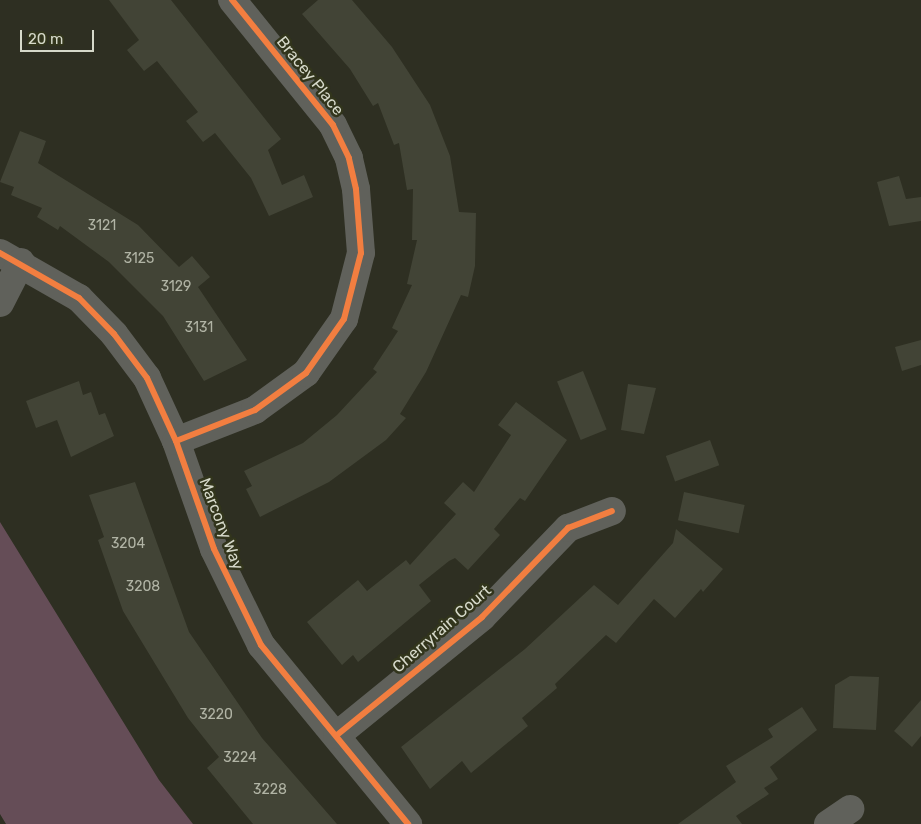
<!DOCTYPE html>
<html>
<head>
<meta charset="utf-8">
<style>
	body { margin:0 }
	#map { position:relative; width:921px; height:824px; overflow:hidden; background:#2e2f22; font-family:Rubik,sans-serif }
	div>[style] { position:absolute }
	.green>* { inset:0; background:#654d57 }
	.building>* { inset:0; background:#424436; transform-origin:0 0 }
	.minor>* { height:28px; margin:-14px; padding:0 14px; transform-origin:14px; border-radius:14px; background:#60615b }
	.cycleway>* { height:6px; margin:-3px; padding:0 3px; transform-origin:3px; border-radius:3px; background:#f27e40 }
	span { translate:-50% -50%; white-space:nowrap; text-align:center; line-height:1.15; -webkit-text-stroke:5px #32351c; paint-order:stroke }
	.number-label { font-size:14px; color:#b1b4a5 }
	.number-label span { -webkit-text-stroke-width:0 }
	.street-label { font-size:16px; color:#d6d9ca }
	.scale { position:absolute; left:20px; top:30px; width:74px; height:22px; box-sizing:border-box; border:2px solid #d6d9ca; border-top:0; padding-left:6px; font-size:15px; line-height:18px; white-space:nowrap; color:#d6d9ca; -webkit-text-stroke:4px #32351c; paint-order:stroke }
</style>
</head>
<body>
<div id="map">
	<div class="green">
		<i style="clip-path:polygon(0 522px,159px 780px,193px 824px,6px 824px,0 814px)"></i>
	</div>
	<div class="building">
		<i style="clip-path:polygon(109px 0,171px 0,281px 139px,268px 150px,282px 185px,304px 175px,313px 197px,269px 216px,251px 178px,215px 133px,203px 142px,186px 121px,198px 112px,157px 61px,144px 71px,127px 50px,139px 40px)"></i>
		<i style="clip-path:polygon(318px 0,352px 0,392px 47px,430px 105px,450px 156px,459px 212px,476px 213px,475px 266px,468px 297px,461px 295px,426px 372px,400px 414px,406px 418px,386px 440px,329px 482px,260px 517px,246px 489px,252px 486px,244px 471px,303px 443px,337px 415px,377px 372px,373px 369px,398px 331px,392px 328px,412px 285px,407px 284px,417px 240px,412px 240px,413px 189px,407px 190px,399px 143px,394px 145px,378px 103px,373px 106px,350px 69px,302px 14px)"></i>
		<i style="clip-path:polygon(20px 131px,46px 141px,38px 163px,138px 225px,179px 267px,192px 256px,210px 277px,198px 287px,247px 360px,204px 381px,163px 316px,109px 262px,60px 226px,58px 230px,37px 217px,42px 208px,11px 195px,14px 187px,0 182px)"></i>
		<i style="clip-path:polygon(899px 176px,906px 199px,921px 197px,921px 221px,889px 226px,877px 182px)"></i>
		<i style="clip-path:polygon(921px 340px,921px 365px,902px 371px,895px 347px)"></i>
		<i style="left:583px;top:371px;width:63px;height:28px;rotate:68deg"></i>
		<i style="clip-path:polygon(79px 381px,83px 395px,91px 392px,99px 415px,105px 413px,114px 436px,71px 457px,57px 420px,36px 428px,26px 401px)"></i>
		<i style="clip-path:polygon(628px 384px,656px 388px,644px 434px,621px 430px)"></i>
		<i style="clip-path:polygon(516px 402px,567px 440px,525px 501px,520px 498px,494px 529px,500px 535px,468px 570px,455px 558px,449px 561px,419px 585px,431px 601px,358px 662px,353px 655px,342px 665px,307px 622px,358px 580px,367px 591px,406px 560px,410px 565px,456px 514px,444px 503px,463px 482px,474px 492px,511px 435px,498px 425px)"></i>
		<i style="left:710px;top:440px;width:27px;height:47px;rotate:70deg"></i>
		<i style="clip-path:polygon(135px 482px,189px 632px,262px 738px,337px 824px,253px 824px,207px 768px,219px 757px,188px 718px,123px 611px,98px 540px,104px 537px,89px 495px)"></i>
		<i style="left:684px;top:492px;width:62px;height:29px;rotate:12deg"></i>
		<i style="clip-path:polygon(676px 529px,723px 569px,703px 592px,701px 589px,675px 618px,654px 599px,616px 643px,606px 635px,555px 684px,557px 688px,522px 718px,528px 726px,471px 773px,462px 761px,430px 789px,401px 747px,525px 649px,594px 585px,618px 605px,673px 543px)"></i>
		<i style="clip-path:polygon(850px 676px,879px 677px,876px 730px,833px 728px,835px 685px)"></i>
		<i style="clip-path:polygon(921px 700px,921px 736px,912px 747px,894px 731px)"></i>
		<i style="clip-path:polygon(802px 707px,817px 730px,770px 767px,778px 779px,764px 788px,769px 794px,736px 816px,742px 824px,678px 824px,736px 782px,726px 766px,773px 737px,768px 729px)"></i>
	</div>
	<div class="minor">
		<i style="left:0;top:253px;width:91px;rotate:29.7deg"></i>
		<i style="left:79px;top:298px;width:50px;rotate:45.8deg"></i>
		<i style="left:114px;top:334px;width:55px;rotate:53.1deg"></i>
		<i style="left:147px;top:378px;width:69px;rotate:65.3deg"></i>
		<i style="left:176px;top:441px;width:114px;rotate:70.6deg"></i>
		<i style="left:214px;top:549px;width:107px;rotate:63.9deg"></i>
		<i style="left:261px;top:645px;width:232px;rotate:50.6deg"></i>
		<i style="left:0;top:303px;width:46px;rotate:-62.9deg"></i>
		<i style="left:176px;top:441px;width:85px;rotate:-21.4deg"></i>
		<i style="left:255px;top:410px;width:63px;rotate:-36deg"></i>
		<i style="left:306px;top:373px;width:66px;rotate:-54.9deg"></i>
		<i style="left:344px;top:319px;width:68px;rotate:-75.6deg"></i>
		<i style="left:361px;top:253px;width:64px;rotate:-94.5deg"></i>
		<i style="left:356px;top:189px;width:32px;rotate:-103deg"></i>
		<i style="left:349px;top:158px;width:37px;rotate:-116deg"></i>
		<i style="left:333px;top:125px;width:161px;rotate:-128.9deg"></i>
		<i style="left:337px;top:735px;width:187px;rotate:-39.1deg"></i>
		<i style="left:482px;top:617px;width:124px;rotate:-46deg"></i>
		<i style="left:568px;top:528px;width:47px;rotate:-21.1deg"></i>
		<i style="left:828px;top:824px;width:27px;rotate:-34deg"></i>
	</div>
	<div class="cycleway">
		<i style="left:0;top:253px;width:91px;rotate:29.7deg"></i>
		<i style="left:79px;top:298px;width:50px;rotate:45.8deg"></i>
		<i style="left:114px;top:334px;width:55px;rotate:53.1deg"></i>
		<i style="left:147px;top:378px;width:69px;rotate:65.3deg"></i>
		<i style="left:176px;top:441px;width:114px;rotate:70.6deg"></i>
		<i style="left:214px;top:549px;width:107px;rotate:63.9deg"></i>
		<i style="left:261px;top:645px;width:232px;rotate:50.6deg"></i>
		<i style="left:176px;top:441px;width:85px;rotate:-21.4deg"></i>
		<i style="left:255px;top:410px;width:63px;rotate:-36deg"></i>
		<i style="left:306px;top:373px;width:66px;rotate:-54.9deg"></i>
		<i style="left:344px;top:319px;width:68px;rotate:-75.6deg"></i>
		<i style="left:361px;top:253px;width:64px;rotate:-94.5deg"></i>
		<i style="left:356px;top:189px;width:32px;rotate:-103deg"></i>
		<i style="left:349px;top:158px;width:37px;rotate:-116deg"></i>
		<i style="left:333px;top:125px;width:161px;rotate:-128.9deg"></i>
		<i style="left:337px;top:735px;width:187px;rotate:-39.1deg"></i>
		<i style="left:482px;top:617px;width:124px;rotate:-46deg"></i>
		<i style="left:568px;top:528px;width:47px;rotate:-21.1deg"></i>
	</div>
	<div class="number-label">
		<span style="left:102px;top:226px">3121</span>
		<span style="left:139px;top:259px">3125</span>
		<span style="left:176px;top:287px">3129</span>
		<span style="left:199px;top:328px">3131</span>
		<span style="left:128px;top:544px">3204</span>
		<span style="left:143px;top:587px">3208</span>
		<span style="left:216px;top:715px">3220</span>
		<span style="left:240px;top:758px">3224</span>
		<span style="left:270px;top:790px">3228</span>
	</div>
	<div class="street-label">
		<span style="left:310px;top:76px;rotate:51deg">Bracey Place</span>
		<span style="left:221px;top:524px;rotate:69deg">Marcony Way</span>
		<span style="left:442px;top:629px;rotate:-41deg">Cherryrain Court</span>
	</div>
	<div class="scale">20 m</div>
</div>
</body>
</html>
